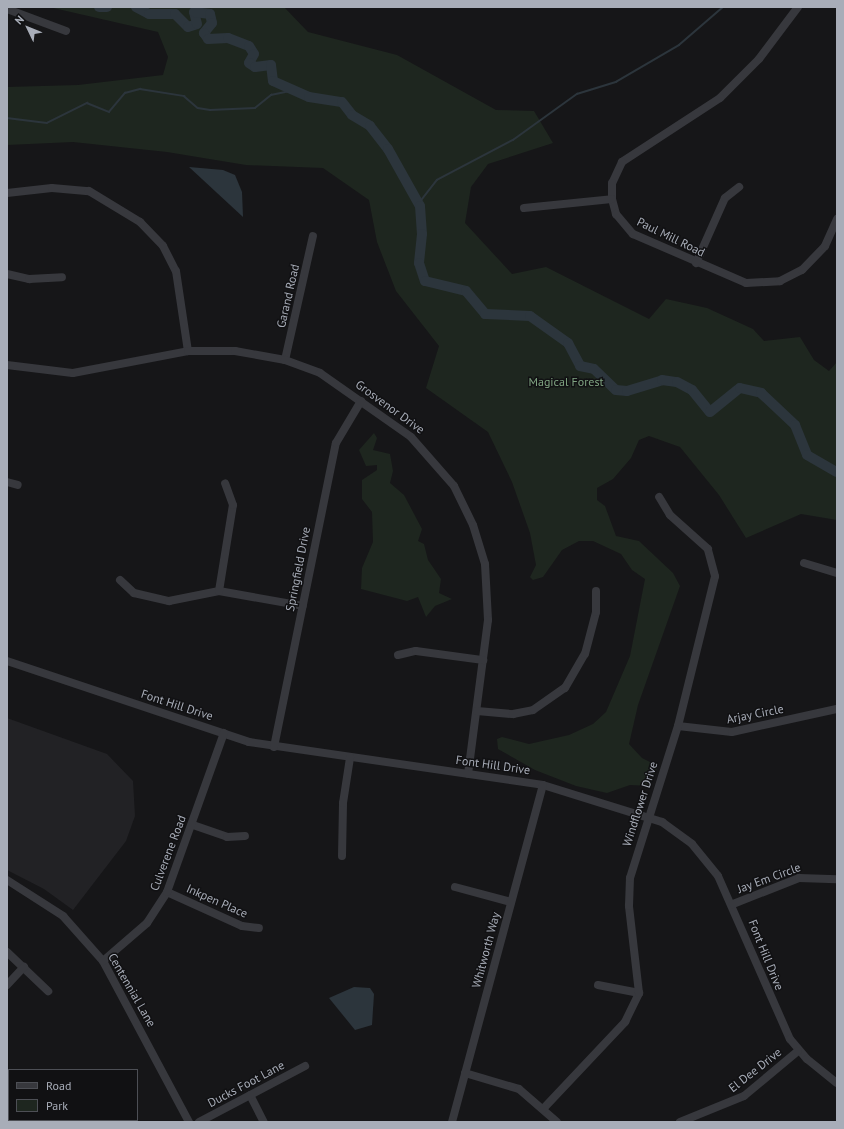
<!DOCTYPE html>
<html>
<head>
<meta charset="utf-8">
<style>
	body { margin:0 }
	#map { position:relative; width:844px; height:1129px; overflow:hidden; background:#161618; font-family:"PT Sans",sans-serif }
	div>[style] { position:absolute }
	.built>* { inset:0; background:#222225 }
	.green>* { inset:0; background:#1e261f }
	.water>* { inset:0; background:#2c353c }
	.stream>* { height:1.5px; margin:-0.75px; padding:0 0.75px; transform-origin:0.75px; border-radius:0.75px; background:#2c353c }
	.river>* { height:10px; margin:-5px; padding:0 5px; transform-origin:5px; border-radius:5px; background:#2c353c }
	.minor>* { height:8px; margin:-4px; padding:0 4px; transform-origin:4px; border-radius:4px; background:#37383d }
	span { translate:-50% -50%; white-space:nowrap; text-align:center; line-height:1.15; -webkit-text-stroke:3px #111113; paint-order:stroke }
	.street-label { font-size:12px; color:#a8adb8 }
	.park-label { font-size:12px; color:#7fa381 }
	.frame { position:absolute; inset:0; border:8px solid #a8adb8; pointer-events:none }
	.legend { position:absolute; left:8px; top:1069px; width:130px; height:52px; box-sizing:border-box; background:#111113; border:1px solid #4d4f55; margin:0; padding:5px 7px; list-style:none; font-size:12px; color:#a8adb8 }
	.legend li { display:flex; align-items:center; gap:8px; height:20px }
	.legend b { width:20px; border:1px solid #4d4f55 }
	.north { position:absolute; left:8px; top:8px; width:40px; height:40px; -webkit-text-stroke:3px #111113; paint-order:stroke; rotate:313deg; font-size:11px; font-weight:700; line-height:16px; text-align:center; color:#a8adb8 }
	.north::after { content:''; display:block; margin:auto; width:14px; height:18px; background:#a8adb8; clip-path:polygon(50% 0,100% 100%,50% 72%,0 100%) }
</style>
</head>
<body>
<div id="map">
	<div class="built">
		<i style="clip-path:polygon(7px 718px,107px 754px,133px 781px,135px 816px,126px 841px,73px 910px,44px 889px,7px 870px)"></i>
	</div>
	<div class="green">
		<i style="clip-path:polygon(49px 7px,284px 7px,308px 32px,397px 55px,496px 110px,534px 111px,553px 143px,488px 164px,471px 187px,465px 223px,512px 274px,546px 267px,649px 319px,666px 299px,707px 308px,753px 329px,764px 341px,800px 337px,814px 360px,829px 371px,837px 362px,837px 520px,801px 514px,746px 538px,719px 495px,680px 447px,649px 436px,639px 440px,631px 458px,613px 479px,597px 488px,597px 500px,605px 506px,616px 536px,639px 541px,673px 573px,680px 586px,638px 705px,629px 744px,642px 758px,658px 766px,650px 786px,630px 785px,607px 793px,576px 786px,535px 770px,498px 749px,497px 739px,502px 737px,529px 744px,569px 735px,593px 724px,606px 712px,630px 656px,645px 579px,632px 570px,621px 554px,593px 541px,579px 541px,562px 550px,543px 577px,533px 580px,530px 577px,536px 565px,530px 533px,512px 482px,488px 432px,426px 388px,439px 346px,396px 291px,377px 242px,369px 200px,323px 168px,246px 165px,167px 152px,73px 142px,7px 145px,7px 87px,78px 85px,163px 75px,168px 57px,158px 32px)"></i>
		<i style="clip-path:polygon(374px 433px,377px 438px,373px 450px,390px 454px,393px 471px,390px 483px,404px 495px,422px 529px,418px 541px,424px 544px,428px 560px,441px 579px,439px 593px,452px 599px,435px 606px,426px 617px,418px 597px,407px 601px,361px 589px,362px 568px,373px 542px,372px 512px,362px 499px,362px 480px,377px 470px,377px 465px,366px 466px,359px 450px)"></i>
	</div>
	<div class="water">
		<i style="clip-path:polygon(189px 167px,223px 170px,235px 175px,242px 192px,243px 217px)"></i>
		<i style="clip-path:polygon(354px 987px,370px 988px,374px 994px,372px 1025px,355px 1030px,329px 998px)"></i>
	</div>
	<div class="stream">
		<i style="left:7px;top:118px;width:40px;rotate:7.1deg"></i>
		<i style="left:47px;top:123px;width:45px;rotate:-26.6deg"></i>
		<i style="left:87px;top:103px;width:24px;rotate:22deg"></i>
		<i style="left:109px;top:112px;width:25px;rotate:-50deg"></i>
		<i style="left:125px;top:93px;width:16px;rotate:-15deg"></i>
		<i style="left:140px;top:89px;width:45px;rotate:9deg"></i>
		<i style="left:184px;top:96px;width:18px;rotate:41deg"></i>
		<i style="left:198px;top:108px;width:12px;rotate:9deg"></i>
		<i style="left:210px;top:110px;width:45px;rotate:-2.5deg"></i>
		<i style="left:255px;top:108px;width:21px;rotate:-39deg"></i>
		<i style="left:271px;top:95px;width:24px;rotate:-12deg"></i>
		<i style="left:419px;top:203px;width:29px;rotate:-52deg"></i>
		<i style="left:437px;top:180px;width:86px;rotate:-27.8deg"></i>
		<i style="left:513px;top:140px;width:79px;rotate:-35.7deg"></i>
		<i style="left:577px;top:94px;width:41px;rotate:-17.1deg"></i>
		<i style="left:616px;top:82px;width:73px;rotate:-30.4deg"></i>
		<i style="left:679px;top:45px;width:58px;rotate:-40.8deg"></i>
	</div>
	<div class="river">
		<i style="left:99px;top:7px;width:8px"></i>
		<i style="left:136px;top:7px;width:15px;rotate:28deg"></i>
		<i style="left:149px;top:14px;width:26px"></i>
		<i style="left:175px;top:14px;width:18px;rotate:45deg"></i>
		<i style="left:188px;top:27px;width:9px;rotate:-18deg"></i>
		<i style="left:197px;top:24px;width:12px;rotate:-104deg"></i>
		<i style="left:194px;top:12px;width:16px;rotate:7deg"></i>
		<i style="left:210px;top:14px;width:9px;rotate:77deg"></i>
		<i style="left:212px;top:23px;width:13px;rotate:129deg"></i>
		<i style="left:204px;top:33px;width:7px;rotate:56deg"></i>
		<i style="left:208px;top:39px;width:20px;rotate:-3deg"></i>
		<i style="left:228px;top:38px;width:22px;rotate:21deg"></i>
		<i style="left:249px;top:46px;width:9px;rotate:58deg"></i>
		<i style="left:254px;top:54px;width:10px;rotate:119deg"></i>
		<i style="left:249px;top:63px;width:7px;rotate:34deg"></i>
		<i style="left:255px;top:67px;width:16px;rotate:-7deg"></i>
		<i style="left:271px;top:65px;width:16px;rotate:83deg"></i>
		<i style="left:273px;top:81px;width:39px;rotate:24deg"></i>
		<i style="left:309px;top:97px;width:33px;rotate:9deg"></i>
		<i style="left:342px;top:102px;width:16px;rotate:52deg"></i>
		<i style="left:352px;top:115px;width:21px;rotate:31deg"></i>
		<i style="left:370px;top:126px;width:29px;rotate:52deg"></i>
		<i style="left:388px;top:149px;width:65px;rotate:60.7deg"></i>
		<i style="left:420px;top:206px;width:28px;rotate:86deg"></i>
		<i style="left:422px;top:234px;width:29px;rotate:96deg"></i>
		<i style="left:419px;top:263px;width:19px;rotate:72deg"></i>
		<i style="left:425px;top:281px;width:42px;rotate:13.7deg"></i>
		<i style="left:466px;top:291px;width:30px;rotate:50deg"></i>
		<i style="left:485px;top:314px;width:45px;rotate:2.5deg"></i>
		<i style="left:530px;top:316px;width:47px;rotate:35.4deg"></i>
		<i style="left:568px;top:343px;width:26px;rotate:62deg"></i>
		<i style="left:580px;top:366px;width:14px;rotate:12deg"></i>
		<i style="left:594px;top:369px;width:30px;rotate:44deg"></i>
		<i style="left:616px;top:390px;width:11px;rotate:5deg"></i>
		<i style="left:627px;top:391px;width:37px;rotate:-17deg"></i>
		<i style="left:662px;top:380px;width:15px;rotate:8deg"></i>
		<i style="left:677px;top:382px;width:17px;rotate:28deg"></i>
		<i style="left:692px;top:390px;width:28px;rotate:51deg"></i>
		<i style="left:710px;top:412px;width:38px;rotate:-39deg"></i>
		<i style="left:740px;top:388px;width:22px;rotate:13deg"></i>
		<i style="left:761px;top:393px;width:47px;rotate:43.3deg"></i>
		<i style="left:795px;top:425px;width:32px;rotate:68deg"></i>
		<i style="left:807px;top:455px;width:34px;rotate:30deg"></i>
	</div>
	<div class="minor">
		<i style="left:798px;top:7px;width:65px;rotate:126.9deg"></i>
		<i style="left:759px;top:59px;width:55px;rotate:135deg"></i>
		<i style="left:720px;top:98px;width:117px;rotate:146.9deg"></i>
		<i style="left:622px;top:162px;width:23px;rotate:115deg"></i>
		<i style="left:612px;top:183px;width:16px;rotate:90deg"></i>
		<i style="left:612px;top:199px;width:16px;rotate:75deg"></i>
		<i style="left:616px;top:214px;width:26px;rotate:50deg"></i>
		<i style="left:633px;top:234px;width:123px;rotate:23.4deg"></i>
		<i style="left:746px;top:283px;width:34px;rotate:-3deg"></i>
		<i style="left:780px;top:281px;width:25px;rotate:-27deg"></i>
		<i style="left:802px;top:270px;width:33px;rotate:-46deg"></i>
		<i style="left:825px;top:246px;width:30px;rotate:-66deg"></i>
		<i style="left:7px;top:9px;width:63px;rotate:20.4deg"></i>
		<i style="left:7px;top:193px;width:45px;rotate:-6.3deg"></i>
		<i style="left:52px;top:188px;width:37px;rotate:5deg"></i>
		<i style="left:89px;top:191px;width:60px;rotate:31.3deg"></i>
		<i style="left:140px;top:222px;width:33px;rotate:46deg"></i>
		<i style="left:163px;top:246px;width:28px;rotate:63deg"></i>
		<i style="left:176px;top:271px;width:81px;rotate:81.5deg"></i>
		<i style="left:524px;top:208px;width:88px;rotate:-5.8deg"></i>
		<i style="left:696px;top:263px;width:71px;rotate:-66deg"></i>
		<i style="left:725px;top:198px;width:18px;rotate:-38deg"></i>
		<i style="left:7px;top:274px;width:23px;rotate:13deg"></i>
		<i style="left:29px;top:279px;width:33px;rotate:-3deg"></i>
		<i style="left:285px;top:360px;width:127px;rotate:-77.3deg"></i>
		<i style="left:7px;top:365px;width:66px;rotate:6.9deg"></i>
		<i style="left:73px;top:373px;width:117px;rotate:-10.8deg"></i>
		<i style="left:188px;top:351px;width:47px"></i>
		<i style="left:235px;top:351px;width:51px;rotate:10.2deg"></i>
		<i style="left:285px;top:360px;width:37px;rotate:20deg"></i>
		<i style="left:320px;top:373px;width:111px;rotate:35.1deg"></i>
		<i style="left:411px;top:437px;width:65px;rotate:48.7deg"></i>
		<i style="left:454px;top:486px;width:43px;rotate:64deg"></i>
		<i style="left:473px;top:525px;width:41px;rotate:72.9deg"></i>
		<i style="left:485px;top:564px;width:56px;rotate:86.9deg"></i>
		<i style="left:488px;top:620px;width:155px;rotate:97.4deg"></i>
		<i style="left:7px;top:482px;width:11px;rotate:15deg"></i>
		<i style="left:804px;top:563px;width:34px;rotate:17deg"></i>
		<i style="left:120px;top:580px;width:19px;rotate:43deg"></i>
		<i style="left:134px;top:593px;width:36px;rotate:13deg"></i>
		<i style="left:169px;top:601px;width:51px;rotate:-11.3deg"></i>
		<i style="left:219px;top:591px;width:85px;rotate:10.1deg"></i>
		<i style="left:219px;top:591px;width:87px;rotate:-80.8deg"></i>
		<i style="left:233px;top:505px;width:23px;rotate:-110deg"></i>
		<i style="left:398px;top:655px;width:18px;rotate:-13deg"></i>
		<i style="left:416px;top:651px;width:68px;rotate:7.7deg"></i>
		<i style="left:7px;top:661px;width:255px;rotate:18.5deg"></i>
		<i style="left:249px;top:742px;width:297px;rotate:8.3deg"></i>
		<i style="left:543px;top:785px;width:125px;rotate:17.3deg"></i>
		<i style="left:662px;top:822px;width:37px;rotate:36deg"></i>
		<i style="left:692px;top:844px;width:41px;rotate:50.9deg"></i>
		<i style="left:718px;top:876px;width:178px;rotate:66.2deg"></i>
		<i style="left:790px;top:1039px;width:26px;rotate:50deg"></i>
		<i style="left:807px;top:1059px;width:38px;rotate:39deg"></i>
		<i style="left:477px;top:711px;width:36px;rotate:5deg"></i>
		<i style="left:513px;top:714px;width:20px;rotate:-11deg"></i>
		<i style="left:533px;top:710px;width:39px;rotate:-35deg"></i>
		<i style="left:565px;top:688px;width:39px;rotate:-60deg"></i>
		<i style="left:585px;top:654px;width:43px;rotate:-75.3deg"></i>
		<i style="left:596px;top:612px;width:21px;rotate:-90deg"></i>
		<i style="left:678px;top:726px;width:54px;rotate:6.3deg"></i>
		<i style="left:732px;top:732px;width:107px;rotate:-12.4deg"></i>
		<i style="left:274px;top:747px;width:310px;rotate:-78.5deg"></i>
		<i style="left:336px;top:443px;width:49px;rotate:-59.2deg"></i>
		<i style="left:193px;top:825px;width:36px;rotate:19deg"></i>
		<i style="left:227px;top:837px;width:18px;rotate:-3deg"></i>
		<i style="left:342px;top:856px;width:53px;rotate:-88.9deg"></i>
		<i style="left:343px;top:803px;width:46px;rotate:-81.2deg"></i>
		<i style="left:7px;top:880px;width:67px;rotate:32.7deg"></i>
		<i style="left:63px;top:916px;width:60px;rotate:48.4deg"></i>
		<i style="left:103px;top:961px;width:183px;rotate:61.9deg"></i>
		<i style="left:455px;top:887px;width:58px;rotate:15deg"></i>
		<i style="left:167px;top:892px;width:82px;rotate:24.4deg"></i>
		<i style="left:242px;top:926px;width:17px;rotate:7deg"></i>
		<i style="left:733px;top:904px;width:71px;rotate:-21.5deg"></i>
		<i style="left:799px;top:878px;width:38px;rotate:2deg"></i>
		<i style="left:7px;top:952px;width:57px;rotate:43.6deg"></i>
		<i style="left:103px;top:961px;width:58px;rotate:-40.8deg"></i>
		<i style="left:147px;top:923px;width:37px;rotate:-57deg"></i>
		<i style="left:167px;top:892px;width:169px;rotate:-70.3deg"></i>
		<i style="left:7px;top:985px;width:25px;rotate:-47deg"></i>
		<i style="left:598px;top:985px;width:42px;rotate:11deg"></i>
		<i style="left:465px;top:1073px;width:56px;rotate:16.5deg"></i>
		<i style="left:519px;top:1089px;width:50px;rotate:41deg"></i>
		<i style="left:250px;top:1095px;width:30px;rotate:63deg"></i>
		<i style="left:543px;top:1109px;width:120px;rotate:-46.7deg"></i>
		<i style="left:625px;top:1022px;width:32px;rotate:-64deg"></i>
		<i style="left:639px;top:993px;width:88px;rotate:-96.6deg"></i>
		<i style="left:629px;top:906px;width:28px;rotate:-88deg"></i>
		<i style="left:630px;top:878px;width:159px;rotate:-72.5deg"></i>
		<i style="left:678px;top:726px;width:154px;rotate:-76.1deg"></i>
		<i style="left:715px;top:576px;width:28px;rotate:-105deg"></i>
		<i style="left:708px;top:549px;width:51px;rotate:-138.2deg"></i>
		<i style="left:670px;top:515px;width:21px;rotate:-121deg"></i>
		<i style="left:199px;top:1122px;width:120px;rotate:-27.8deg"></i>
		<i style="left:452px;top:1122px;width:349px;rotate:-74.9deg"></i>
		<i style="left:680px;top:1122px;width:69px;rotate:-22.1deg"></i>
		<i style="left:744px;top:1096px;width:70px;rotate:-39.8deg"></i>
	</div>
	<div class="street-label">
		<span style="left:671px;top:237px;rotate:26deg">Paul Mill Road</span>
		<span style="left:288px;top:296px;rotate:-77deg">Garand Road</span>
		<span style="left:390px;top:407px;rotate:36deg">Grosvenor Drive</span>
		<span style="left:298px;top:569px;rotate:-79deg">Springfield Drive</span>
		<span style="left:177px;top:705px;rotate:18deg">Font Hill Drive</span>
		<span style="left:755px;top:714px;rotate:-11deg">Arjay Circle</span>
		<span style="left:493px;top:765px;rotate:8deg">Font Hill Drive</span>
		<span style="left:640px;top:804px;rotate:-72deg">Windflower Drive</span>
		<span style="left:168px;top:853px;rotate:-69deg">Culverene Road</span>
		<span style="left:769px;top:878px;rotate:-20deg">Jay Em Circle</span>
		<span style="left:217px;top:901px;rotate:24deg">Inkpen Place</span>
		<span style="left:486px;top:950px;rotate:-75deg">Whitworth Way</span>
		<span style="left:766px;top:955px;rotate:68deg">Font Hill Drive</span>
		<span style="left:132px;top:990px;rotate:60deg">Centennial Lane</span>
		<span style="left:755px;top:1070px;rotate:-38deg">El Dee Drive</span>
		<span style="left:246px;top:1084px;rotate:-28deg">Ducks Foot Lane</span>
	</div>
	<div class="park-label">
		<span style="left:566px;top:382px">Magical Forest</span>
	</div>
	<div class="frame"></div>
	<ul class="legend">
	<li><b style="height:5px;background:#37383d"></b>Road</li>
	<li><b style="height:11px;background:#1e261f"></b>Park</li>
	</ul>
	<div class="north">N</div>
</div>
</body>
</html>
